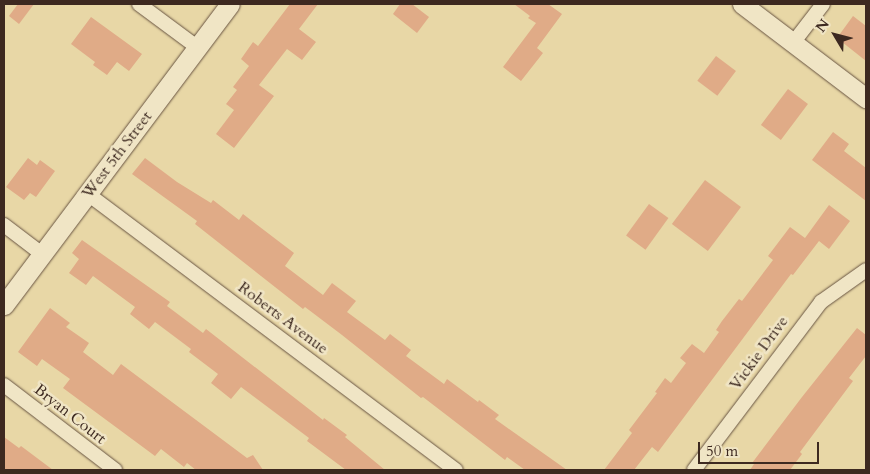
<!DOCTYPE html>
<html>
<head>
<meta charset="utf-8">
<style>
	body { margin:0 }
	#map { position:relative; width:870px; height:474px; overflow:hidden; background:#e8d7a6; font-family:Cardo,serif }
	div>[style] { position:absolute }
	.building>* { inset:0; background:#e0ab87; transform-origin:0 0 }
	.roads { filter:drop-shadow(0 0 1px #685442) drop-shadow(0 0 1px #685442) }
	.street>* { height:14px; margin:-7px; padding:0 7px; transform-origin:7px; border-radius:7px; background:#f0e5c5 }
	.secondary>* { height:19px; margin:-9.5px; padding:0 9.5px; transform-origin:9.5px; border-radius:9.5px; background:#f0e5c5 }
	span { translate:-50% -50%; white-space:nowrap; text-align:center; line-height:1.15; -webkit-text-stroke:5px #f0e5c5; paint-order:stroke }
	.street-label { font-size:16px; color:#3d2920 }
	.frame { position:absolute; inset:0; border:5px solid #3d2920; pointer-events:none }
	.north { position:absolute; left:810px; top:10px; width:50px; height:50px; -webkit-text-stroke:4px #f0e5c5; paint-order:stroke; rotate:307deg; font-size:14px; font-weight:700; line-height:20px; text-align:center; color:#3d2920 }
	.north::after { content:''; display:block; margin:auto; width:18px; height:22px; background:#3d2920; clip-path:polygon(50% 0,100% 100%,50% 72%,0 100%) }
	.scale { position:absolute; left:698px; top:442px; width:121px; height:22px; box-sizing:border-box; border:2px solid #3d2920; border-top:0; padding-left:6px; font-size:15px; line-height:18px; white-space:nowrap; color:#3d2920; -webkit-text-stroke:4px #f0e5c5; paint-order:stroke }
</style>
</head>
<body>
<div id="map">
	<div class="building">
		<i style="clip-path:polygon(18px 4px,34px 4px,19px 24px,9px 16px)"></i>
		<i style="clip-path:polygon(290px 4px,318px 4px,299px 29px,316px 42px,302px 60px,287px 49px,259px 85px,274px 96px,234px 148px,216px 134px,234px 110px,226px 104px,237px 90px,233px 87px,249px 66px,241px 59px,253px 42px,258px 46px)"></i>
		<i style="clip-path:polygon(400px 4px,412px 4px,429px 17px,417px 33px,393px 14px)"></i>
		<i style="clip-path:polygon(514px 4px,548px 4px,562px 14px,537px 48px,543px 53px,521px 81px,503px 67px,536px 23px,528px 18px,530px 16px)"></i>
		<i style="clip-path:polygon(853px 16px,866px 26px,866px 61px,837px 38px)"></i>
		<i style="clip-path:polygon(91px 17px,142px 54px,129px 71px,117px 62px,107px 75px,93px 65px,95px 62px,71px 44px)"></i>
		<i style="left:716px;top:56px;width:25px;height:31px;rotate:37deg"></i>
		<i style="left:788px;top:89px;width:25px;height:45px;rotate:37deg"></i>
		<i style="clip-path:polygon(833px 132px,849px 144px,844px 151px,866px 168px,866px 201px,812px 160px)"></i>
		<i style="clip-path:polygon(28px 158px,37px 165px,40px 160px,55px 171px,36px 197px,30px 193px,24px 200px,6px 187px)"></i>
		<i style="clip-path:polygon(145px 158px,177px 182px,211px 203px,213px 200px,239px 220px,243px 214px,294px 253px,285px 266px,323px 295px,332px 283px,356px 301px,347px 312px,385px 340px,390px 334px,411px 350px,406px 356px,444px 384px,447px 379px,478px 402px,479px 400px,499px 415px,495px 419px,567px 470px,525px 470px,507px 457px,505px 460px,423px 397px,421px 398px,342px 335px,305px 307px,303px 309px,195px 224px,197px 221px,132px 174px)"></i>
		<i style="left:705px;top:180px;width:45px;height:55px;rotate:37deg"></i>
		<i style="left:649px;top:204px;width:24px;height:39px;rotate:36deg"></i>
		<i style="clip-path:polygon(829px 205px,850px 221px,829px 249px,819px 241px,793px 275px,791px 274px,658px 452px,652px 447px,634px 470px,604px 470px,632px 433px,629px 430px,657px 393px,655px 392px,665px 378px,671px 383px,686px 363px,680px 358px,692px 344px,704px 353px,719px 332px,716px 330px,722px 321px,739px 299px,742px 301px,773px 260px,768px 256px,790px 227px,805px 238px)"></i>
		<i style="clip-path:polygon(82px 240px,170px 302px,167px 306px,203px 333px,206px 329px,323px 420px,324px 418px,347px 435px,345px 437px,385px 470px,346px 470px,307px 441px,309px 438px,241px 387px,231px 399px,211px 383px,218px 374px,189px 352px,191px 349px,155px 322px,149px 329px,130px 314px,135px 307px,93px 276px,86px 285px,69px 273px,79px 259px,72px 253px)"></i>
		<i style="clip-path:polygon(50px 308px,70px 323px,66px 327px,89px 343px,83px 352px,113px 375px,121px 364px,247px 458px,253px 455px,263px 470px,196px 470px,187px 463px,184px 467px,161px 449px,155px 456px,63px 388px,70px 379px,42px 359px,37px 366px,18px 352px)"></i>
		<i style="clip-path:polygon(857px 328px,866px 335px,866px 356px,849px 378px,853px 381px,800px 452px,802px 454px,790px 470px,750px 470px,754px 464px,752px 463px,802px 397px)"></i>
		<i style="clip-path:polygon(4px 437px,19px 448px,21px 446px,53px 470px,4px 470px)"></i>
	</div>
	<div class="roads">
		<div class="street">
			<i style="left:139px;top:4px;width:72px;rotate:36.6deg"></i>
			<i style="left:793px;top:43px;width:49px;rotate:-52.4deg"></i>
			<i style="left:88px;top:194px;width:460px;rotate:36.9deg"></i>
			<i style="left:4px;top:225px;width:48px;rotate:37.3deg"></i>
			<i style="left:4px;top:385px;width:140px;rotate:37.4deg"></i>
			<i style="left:694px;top:470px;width:211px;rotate:-52.9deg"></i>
			<i style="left:821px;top:302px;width:55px;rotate:-35.4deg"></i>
		</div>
		<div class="secondary">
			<i style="left:742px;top:4px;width:156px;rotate:37.2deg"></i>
			<i style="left:4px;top:305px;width:376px;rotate:-53.1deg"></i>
		</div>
	</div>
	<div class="street-label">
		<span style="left:117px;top:155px;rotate:-53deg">West 5th Street</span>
		<span style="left:283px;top:318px;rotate:37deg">Roberts Avenue</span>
		<span style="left:759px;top:353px;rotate:-54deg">Vickie Drive</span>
		<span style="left:70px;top:414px;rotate:38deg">Bryan Court</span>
	</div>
	<div class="frame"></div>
	<div class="north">N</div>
	<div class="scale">50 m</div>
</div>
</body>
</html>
